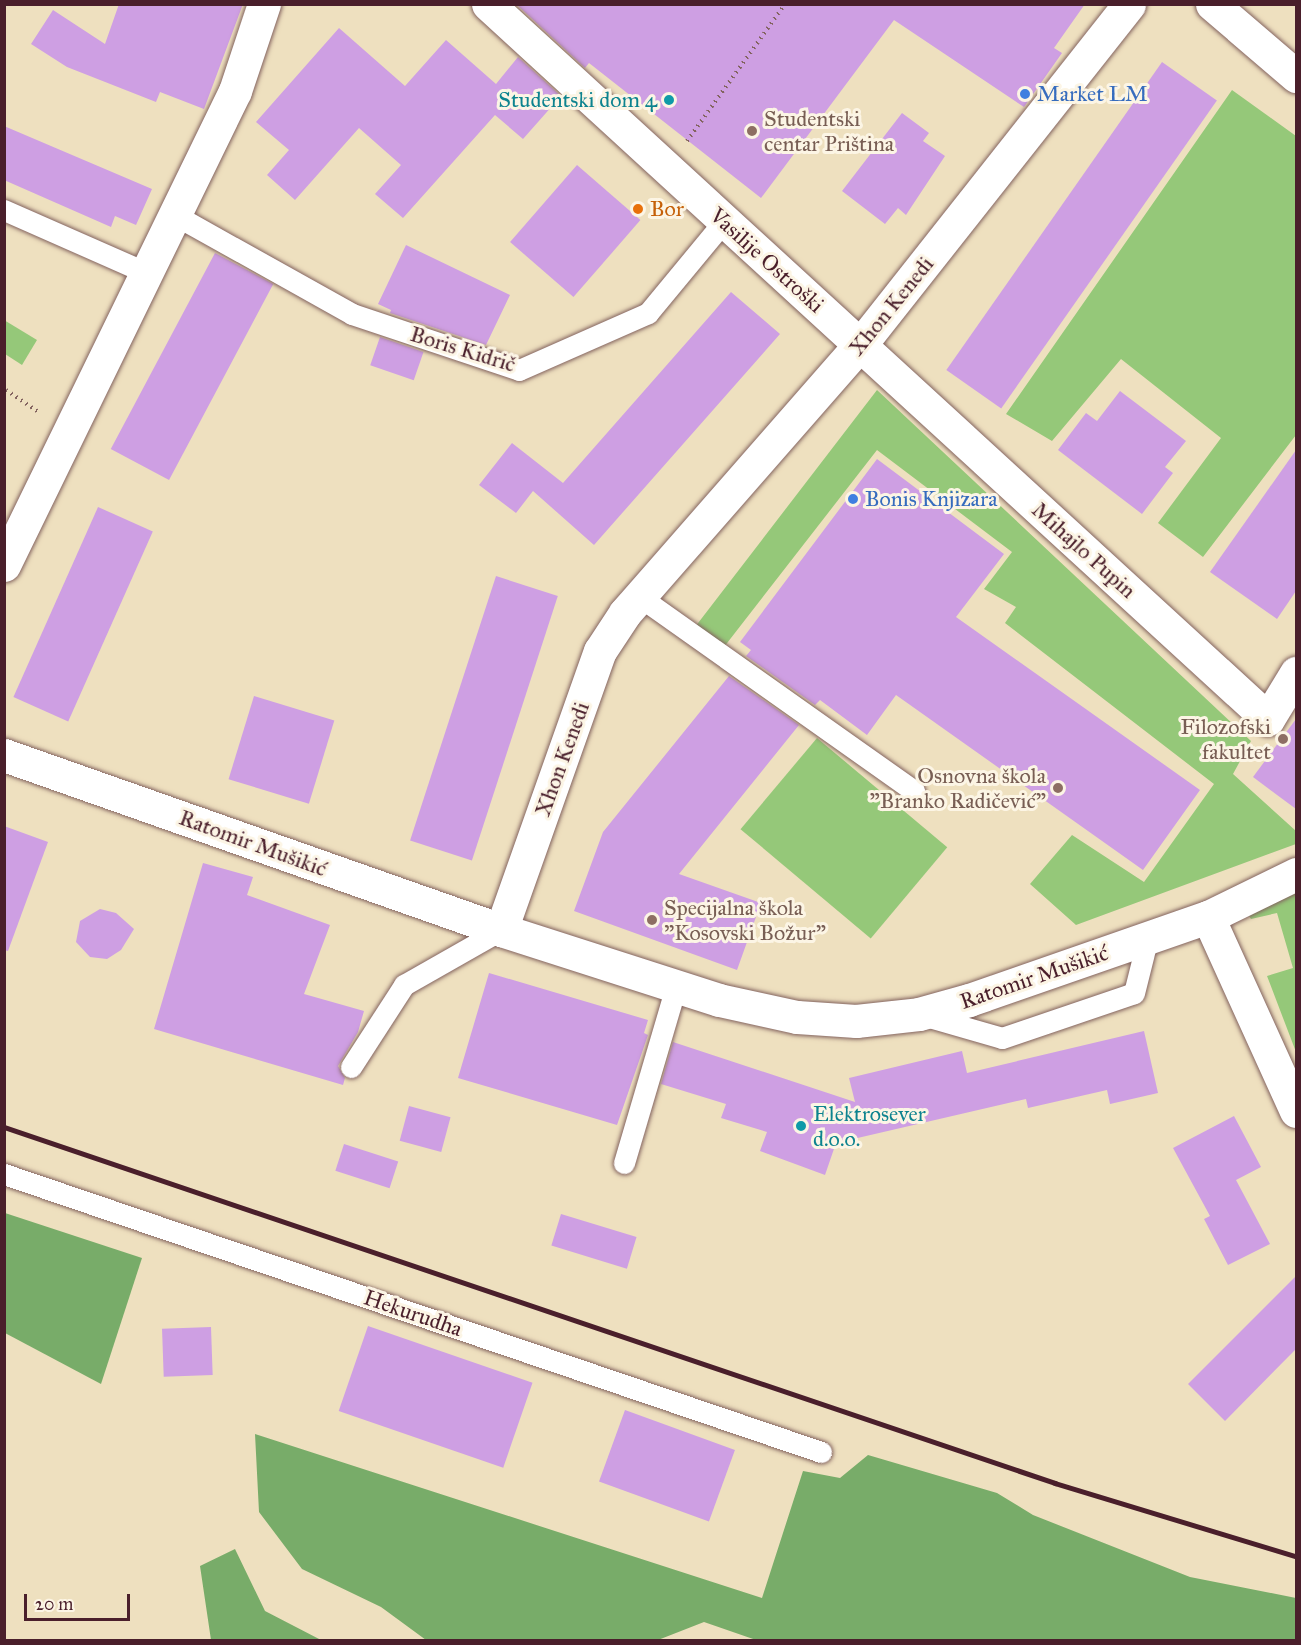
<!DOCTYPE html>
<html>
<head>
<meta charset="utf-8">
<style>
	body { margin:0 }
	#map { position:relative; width:1301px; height:1645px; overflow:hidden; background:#eee0bf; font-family:"IM FELL Great Primer",serif }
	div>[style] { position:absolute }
	.green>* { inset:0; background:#95c879; transform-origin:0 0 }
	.forest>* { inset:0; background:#78ac69 }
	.building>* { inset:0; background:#ce9fe3; transform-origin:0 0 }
	.path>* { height:4px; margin-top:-2px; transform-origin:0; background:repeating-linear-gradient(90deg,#83635f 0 1.5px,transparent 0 6px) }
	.roads { filter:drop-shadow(0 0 2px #83635f) drop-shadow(0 0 2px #83635f) }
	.lane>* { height:21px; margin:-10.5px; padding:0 10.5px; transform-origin:10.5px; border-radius:10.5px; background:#fff }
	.street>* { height:33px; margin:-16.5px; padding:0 16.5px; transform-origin:16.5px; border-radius:16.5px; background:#fff }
	.secondary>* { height:33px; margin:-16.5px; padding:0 16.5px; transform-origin:16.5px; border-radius:16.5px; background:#fff }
	.rail>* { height:4.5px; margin:-2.25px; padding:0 2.25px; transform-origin:2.25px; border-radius:2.25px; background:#4a1f2b }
	.dots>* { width:16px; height:16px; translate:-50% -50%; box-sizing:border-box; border:3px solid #fcf5e5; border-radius:50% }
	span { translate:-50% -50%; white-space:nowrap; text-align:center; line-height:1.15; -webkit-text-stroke:6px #fcf5e5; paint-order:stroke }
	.shop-label { font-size:22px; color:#366cbe }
	.left { translate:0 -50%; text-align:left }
	.culture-label { font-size:22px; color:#0d838f }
	.right { translate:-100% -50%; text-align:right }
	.education-label { font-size:22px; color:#785e54 }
	.food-label { font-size:22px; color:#c56008 }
	.street-label { font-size:22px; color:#4a1f2b }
	.frame { position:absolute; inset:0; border:6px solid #4a1f2b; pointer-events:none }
	.scale { position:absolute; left:24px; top:1594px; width:106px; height:27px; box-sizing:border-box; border:3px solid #4a1f2b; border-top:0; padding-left:8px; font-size:18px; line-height:21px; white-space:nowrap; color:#4a1f2b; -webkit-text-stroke:4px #fcf5e5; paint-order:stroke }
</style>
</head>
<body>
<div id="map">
	<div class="green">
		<i style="clip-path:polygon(1232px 90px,1296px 136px,1296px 435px,1203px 557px,1158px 523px,1221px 438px,1121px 359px,1052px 441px,1006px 414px)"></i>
		<i style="clip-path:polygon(4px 320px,37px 340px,22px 365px,5px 354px)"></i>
		<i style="clip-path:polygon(877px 390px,1251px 741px,1233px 774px,1296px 831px,1296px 844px,1076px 925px,1030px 884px,1072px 835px,1144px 882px,1214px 784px,1005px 623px,1016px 607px,984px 589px,1012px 552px,877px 450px,724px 647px,695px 627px)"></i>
		<i style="left:817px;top:738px;width:170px;height:119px;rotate:40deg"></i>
		<i style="clip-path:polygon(1296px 891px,1296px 1052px,1267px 976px,1293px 968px,1277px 913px,1251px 919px,1246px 911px)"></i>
	</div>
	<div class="forest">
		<i style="clip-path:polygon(5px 1213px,142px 1258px,101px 1384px,5px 1333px)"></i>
		<i style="clip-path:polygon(255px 1434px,762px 1598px,803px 1471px,840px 1478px,868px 1455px,997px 1493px,1033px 1515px,1190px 1577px,1296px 1598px,1296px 1640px,756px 1640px,704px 1622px,658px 1640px,426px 1640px,381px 1607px,302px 1569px,259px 1512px)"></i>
		<i style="clip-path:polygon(235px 1549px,265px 1611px,321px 1640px,211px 1640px,200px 1566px)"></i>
	</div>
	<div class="building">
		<i style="clip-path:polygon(119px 4px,243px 4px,204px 109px,160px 92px,156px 102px,67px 67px,31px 44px,53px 10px,105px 44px)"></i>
		<i style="clip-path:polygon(516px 4px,1085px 4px,1054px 48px,1062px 53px,1024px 107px,894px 20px,761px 198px,589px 63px,585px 68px)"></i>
		<i style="clip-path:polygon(339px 28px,405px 86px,446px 40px,496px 84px,518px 57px,561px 96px,523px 139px,495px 115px,403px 218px,375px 194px,401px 165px,359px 128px,295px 200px,267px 175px,289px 150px,256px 122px)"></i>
		<i style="left:1162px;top:62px;width:67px;height:376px;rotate:35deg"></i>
		<i style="clip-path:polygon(902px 113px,929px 133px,923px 141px,945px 156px,906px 215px,898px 208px,885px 224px,842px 191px)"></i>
		<i style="clip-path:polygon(4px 126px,152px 189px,136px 225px,115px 216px,111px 227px,4px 180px)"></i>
		<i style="left:577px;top:165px;width:84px;height:102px;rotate:41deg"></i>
		<i style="clip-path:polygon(406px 245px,510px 295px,486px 345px,390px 313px,391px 310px,378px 304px)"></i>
		<i style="left:215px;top:253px;width:66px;height:222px;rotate:28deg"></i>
		<i style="clip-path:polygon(731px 292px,780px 334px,594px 545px,533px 491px,516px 513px,479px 485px,512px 443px,563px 483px)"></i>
		<i style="left:380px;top:337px;width:46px;height:30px;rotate:19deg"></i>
		<i style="clip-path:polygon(1120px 391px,1186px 441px,1165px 467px,1173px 473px,1142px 514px,1058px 450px,1086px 413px,1097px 421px)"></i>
		<i style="clip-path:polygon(1296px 450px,1296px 591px,1277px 619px,1210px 572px)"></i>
		<i style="clip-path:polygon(877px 459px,1004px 554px,956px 617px,1200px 790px,1143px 870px,896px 695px,867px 735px,820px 700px,815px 705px,746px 656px,751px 650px,740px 642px)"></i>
		<i style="left:98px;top:507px;width:60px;height:208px;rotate:24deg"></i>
		<i style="left:496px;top:576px;width:65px;height:278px;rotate:18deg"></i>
		<i style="clip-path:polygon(729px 676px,799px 725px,679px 874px,761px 903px,737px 970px,574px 911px,603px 832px)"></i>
		<i style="left:254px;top:696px;width:84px;height:87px;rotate:17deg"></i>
		<i style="clip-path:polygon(1296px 719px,1296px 809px,1253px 777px)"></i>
		<i style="clip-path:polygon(4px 826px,48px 842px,8px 951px,4px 950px)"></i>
		<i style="clip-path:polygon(203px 863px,253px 877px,247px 895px,330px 925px,304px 994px,364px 1011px,358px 1032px,338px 1066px,345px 1078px,343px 1085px,154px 1029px)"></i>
		<i style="clip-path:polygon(100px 909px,116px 913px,134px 929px,121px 950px,107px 959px,90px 957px,76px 942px,80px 921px)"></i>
		<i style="clip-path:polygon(489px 973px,648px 1020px,644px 1033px,648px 1035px,617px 1125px,458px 1078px)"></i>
		<i style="clip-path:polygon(1144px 1031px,1158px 1093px,1110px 1104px,1107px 1090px,1028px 1108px,1026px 1099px,836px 1143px,825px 1175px,760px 1151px,767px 1132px,721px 1118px,726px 1104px,661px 1084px,673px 1042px,855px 1102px,849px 1078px,962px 1051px,967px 1073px)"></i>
		<i style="left:409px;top:1106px;width:43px;height:36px;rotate:15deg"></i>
		<i style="clip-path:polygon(1234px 1116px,1261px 1167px,1236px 1180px,1270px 1244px,1228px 1265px,1204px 1219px,1210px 1216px,1173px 1148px)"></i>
		<i style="left:344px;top:1144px;width:57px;height:28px;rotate:18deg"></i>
		<i style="left:561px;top:1214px;width:79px;height:33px;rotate:17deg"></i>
		<i style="clip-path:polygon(1296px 1276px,1296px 1349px,1225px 1421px,1188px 1384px)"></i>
		<i style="left:368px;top:1326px;width:174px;height:90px;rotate:19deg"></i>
		<i style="left:211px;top:1327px;width:48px;height:49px;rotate:88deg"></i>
		<i style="left:625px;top:1410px;width:117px;height:76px;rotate:20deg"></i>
	</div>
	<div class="path">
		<i style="left:687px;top:141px;width:168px;rotate:-54.4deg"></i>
		<i style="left:4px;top:393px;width:4px;rotate:-56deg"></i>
		<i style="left:6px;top:390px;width:41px;rotate:34.1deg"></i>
	</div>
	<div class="roads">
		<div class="lane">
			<i style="left:4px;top:210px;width:156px;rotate:23.8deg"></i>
			<i style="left:175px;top:215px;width:203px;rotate:29.2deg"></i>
			<i style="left:352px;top:314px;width:176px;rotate:18.5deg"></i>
			<i style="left:519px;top:370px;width:141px;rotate:-23.8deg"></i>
			<i style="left:648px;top:313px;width:119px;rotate:-50.4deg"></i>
			<i style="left:640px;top:597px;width:336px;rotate:35.3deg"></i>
			<i style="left:922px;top:1015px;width:83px;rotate:16deg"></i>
			<i style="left:1002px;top:1038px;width:139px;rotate:-18.8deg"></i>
			<i style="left:1134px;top:993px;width:58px;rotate:-76deg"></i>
			<i style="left:351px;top:1067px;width:98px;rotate:-57.1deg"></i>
			<i style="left:404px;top:985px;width:112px;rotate:-29.6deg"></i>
			<i style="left:624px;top:1163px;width:184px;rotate:-73.6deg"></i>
			<i style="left:4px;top:1174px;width:863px;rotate:18.79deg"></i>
		</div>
		<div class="street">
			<i style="left:488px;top:4px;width:1058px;rotate:42.51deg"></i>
			<i style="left:1268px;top:719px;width:54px;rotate:-58.7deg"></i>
			<i style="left:1212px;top:4px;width:111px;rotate:40.6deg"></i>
			<i style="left:4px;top:755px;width:527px;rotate:19.4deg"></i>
			<i style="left:501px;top:930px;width:229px;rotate:17.8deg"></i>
			<i style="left:719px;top:1000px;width:80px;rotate:12.3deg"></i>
			<i style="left:797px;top:1017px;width:59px;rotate:3.9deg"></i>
			<i style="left:856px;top:1021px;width:63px;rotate:-6.3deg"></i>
			<i style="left:919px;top:1014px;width:52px;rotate:-15.6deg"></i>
			<i style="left:969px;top:1000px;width:253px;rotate:-19.2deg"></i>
			<i style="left:1208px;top:917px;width:98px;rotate:-26deg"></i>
			<i style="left:1208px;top:917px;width:213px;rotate:65.6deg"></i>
			<i style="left:501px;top:930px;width:296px;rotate:-70.5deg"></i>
			<i style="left:600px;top:651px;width:45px;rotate:-56.7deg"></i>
			<i style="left:625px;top:613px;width:356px;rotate:-48.8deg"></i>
			<i style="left:860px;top:345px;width:434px;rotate:-51.7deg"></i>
		</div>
		<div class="secondary">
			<i style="left:4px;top:565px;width:527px;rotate:-64.02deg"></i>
			<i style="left:235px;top:91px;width:92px;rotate:-71.6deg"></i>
		</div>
	</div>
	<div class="rail">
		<i style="left:4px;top:1127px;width:1110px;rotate:18.71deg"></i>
		<i style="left:1055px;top:1483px;width:252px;rotate:16.9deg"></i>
	</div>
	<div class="dots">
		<i style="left:1025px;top:94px;background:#3f7fe0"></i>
		<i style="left:669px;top:100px;background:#0f9aa8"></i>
		<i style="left:752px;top:131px;background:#8d6e63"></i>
		<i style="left:638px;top:209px;background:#e8710a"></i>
		<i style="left:853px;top:499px;background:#3f7fe0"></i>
		<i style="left:1283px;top:739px;background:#8d6e63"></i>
		<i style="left:1058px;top:788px;background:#8d6e63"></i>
		<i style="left:652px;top:920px;background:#8d6e63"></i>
		<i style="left:801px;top:1126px;background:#0f9aa8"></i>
	</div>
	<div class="shop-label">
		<span class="left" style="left:1037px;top:94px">Market LM</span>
		<span class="left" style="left:865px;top:499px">Bonis Knjizara</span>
	</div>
	<div class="culture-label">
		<span class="right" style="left:657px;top:100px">Studentski dom 4</span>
		<span class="left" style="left:813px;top:1126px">Elektrosever<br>d.o.o.</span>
	</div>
	<div class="education-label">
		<span class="left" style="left:764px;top:131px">Studentski<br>centar Priština</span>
		<span class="right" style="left:1271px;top:739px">Filozofski<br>fakultet</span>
		<span class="right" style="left:1046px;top:788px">Osnovna škola<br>"Branko Radičević"</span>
		<span class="left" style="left:664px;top:920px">Specijalna škola<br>"Kosovski Božur"</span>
	</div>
	<div class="food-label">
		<span class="left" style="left:650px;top:209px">Bor</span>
	</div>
	<div class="street-label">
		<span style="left:767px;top:260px;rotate:42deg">Vasilije Ostroški</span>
		<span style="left:891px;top:306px;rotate:-51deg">Xhon Kenedi</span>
		<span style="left:463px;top:349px;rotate:17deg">Boris Kidrič</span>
		<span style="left:1084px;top:550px;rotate:42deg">Mihajlo Pupin</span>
		<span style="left:562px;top:759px;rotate:-70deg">Xhon Kenedi</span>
		<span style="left:253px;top:843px;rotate:20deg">Ratomir Mušikić</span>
		<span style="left:1034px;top:977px;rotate:-19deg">Ratomir Mušikić</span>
		<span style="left:413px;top:1313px;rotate:19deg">Hekurudha</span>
	</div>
	<div class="frame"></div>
	<div class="scale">20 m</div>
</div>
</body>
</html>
